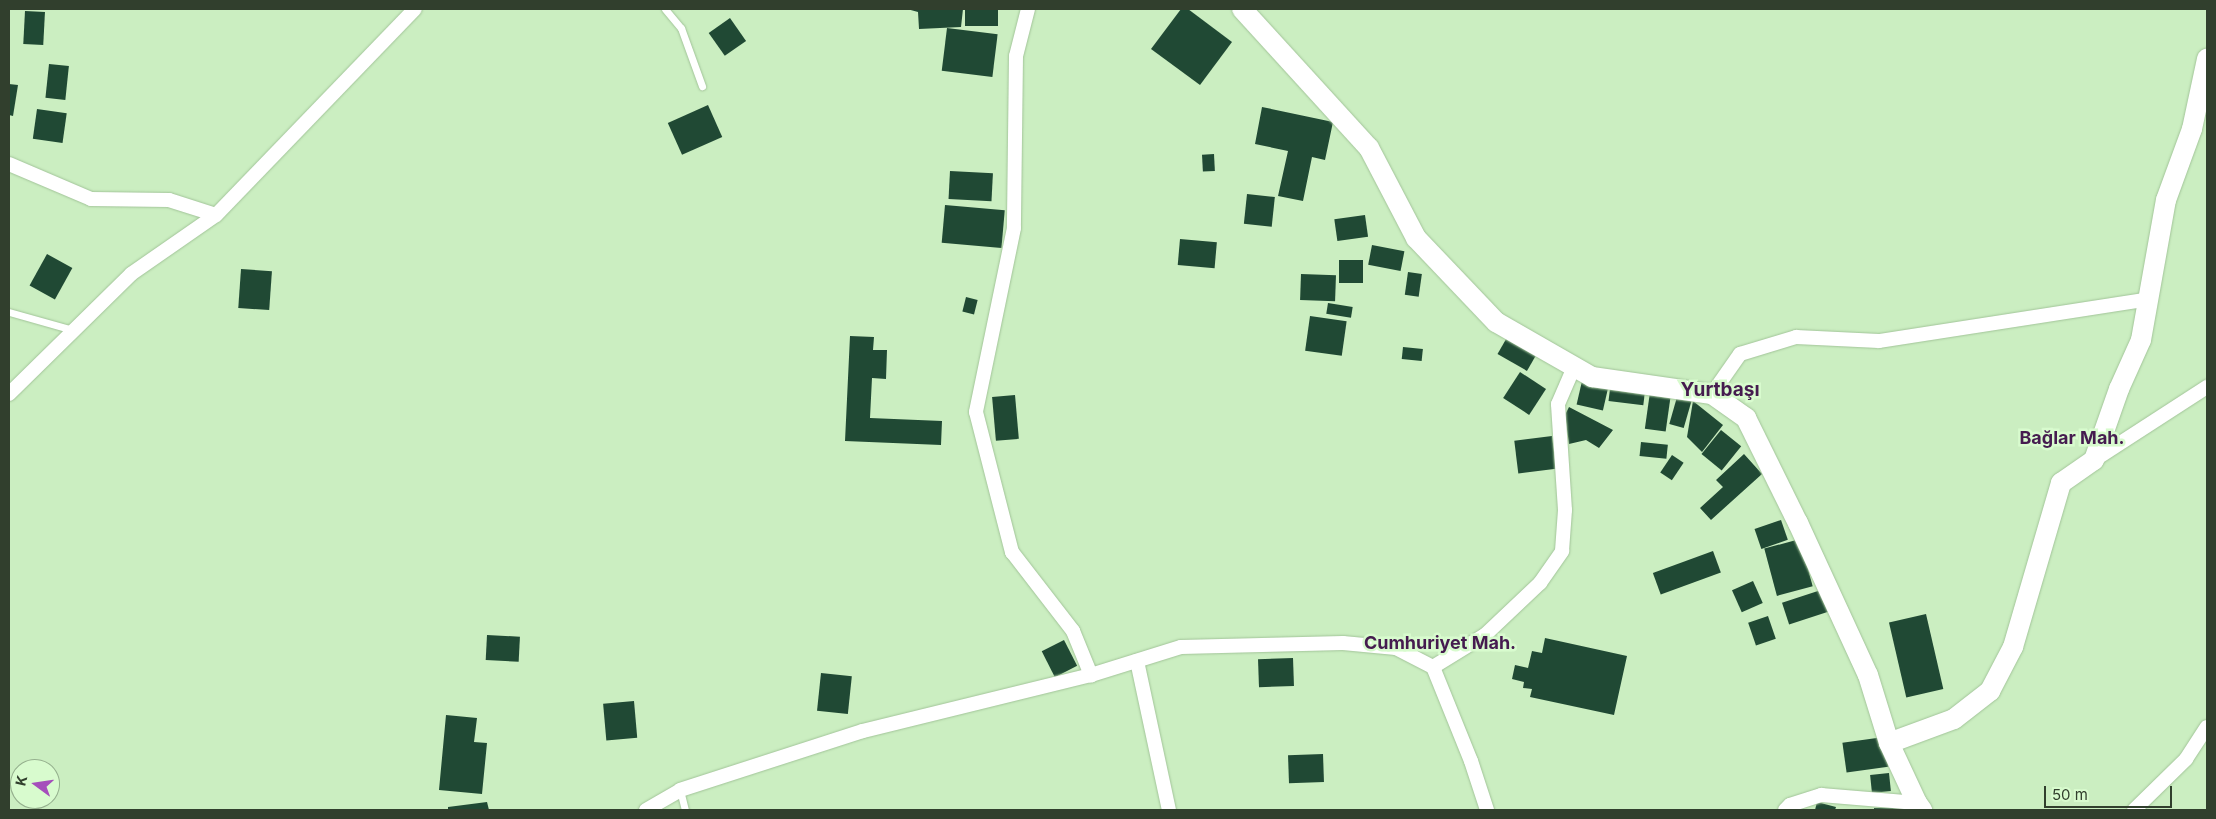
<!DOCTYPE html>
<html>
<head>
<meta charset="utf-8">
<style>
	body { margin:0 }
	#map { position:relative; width:2216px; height:819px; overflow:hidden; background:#cbeec1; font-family:Inter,sans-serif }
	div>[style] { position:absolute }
	.building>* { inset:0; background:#204934; transform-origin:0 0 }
	.roads { filter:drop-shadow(0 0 1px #a2c499) drop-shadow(0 0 1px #a2c499) }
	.lane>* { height:7px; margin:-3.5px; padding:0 3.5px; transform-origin:3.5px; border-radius:3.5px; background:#fff }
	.street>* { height:14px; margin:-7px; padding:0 7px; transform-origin:7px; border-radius:7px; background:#fff }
	.secondary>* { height:20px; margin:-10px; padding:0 10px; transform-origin:10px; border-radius:10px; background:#fff }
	span { translate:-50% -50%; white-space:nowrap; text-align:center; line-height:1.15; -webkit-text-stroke:5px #d8fbce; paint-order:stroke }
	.neighbourhood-label { font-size:18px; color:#451b4f; font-weight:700 }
	.quarter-label { font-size:19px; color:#451b4f; font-weight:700 }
	.frame { position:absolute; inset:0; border:10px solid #313f2d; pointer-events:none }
	.north { position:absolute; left:10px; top:759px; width:50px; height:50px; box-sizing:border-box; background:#d8fbce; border:1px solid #95b08e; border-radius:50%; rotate:284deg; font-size:14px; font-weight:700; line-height:20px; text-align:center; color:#313f2d }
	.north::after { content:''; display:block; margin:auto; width:18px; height:22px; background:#a54ebb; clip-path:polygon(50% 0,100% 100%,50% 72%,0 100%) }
	.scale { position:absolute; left:2044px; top:786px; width:128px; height:22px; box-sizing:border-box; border:2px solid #313f2d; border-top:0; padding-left:6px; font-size:15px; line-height:18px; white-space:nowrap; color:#313f2d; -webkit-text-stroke:4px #d8fbce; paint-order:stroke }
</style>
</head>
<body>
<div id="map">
	<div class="building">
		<i style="clip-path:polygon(907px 9px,963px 9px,961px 27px,919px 29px,918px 12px)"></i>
		<i style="left:965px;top:9px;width:33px;height:17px"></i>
		<i style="clip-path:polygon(1181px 9px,1188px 9px,1232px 42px,1200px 85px,1151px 49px)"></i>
		<i style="left:25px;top:11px;width:20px;height:33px;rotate:3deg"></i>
		<i style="left:730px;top:18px;width:28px;height:26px;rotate:55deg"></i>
		<i style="left:947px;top:28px;width:51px;height:43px;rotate:7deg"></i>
		<i style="left:49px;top:64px;width:20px;height:34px;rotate:6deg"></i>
		<i style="clip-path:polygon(9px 84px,18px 85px,13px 116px,9px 115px)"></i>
		<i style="left:708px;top:105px;width:35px;height:44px;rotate:66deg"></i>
		<i style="clip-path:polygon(1262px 107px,1333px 122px,1325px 160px,1312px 157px,1303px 201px,1278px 196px,1288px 151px,1255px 144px)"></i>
		<i style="left:37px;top:109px;width:30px;height:30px;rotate:8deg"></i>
		<i style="left:1214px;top:154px;width:17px;height:12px;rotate:87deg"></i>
		<i style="left:950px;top:171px;width:43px;height:28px;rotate:3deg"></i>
		<i style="left:1247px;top:194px;width:28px;height:30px;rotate:6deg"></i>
		<i style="left:945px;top:205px;width:60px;height:38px;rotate:5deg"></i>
		<i style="left:1365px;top:215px;width:22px;height:31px;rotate:82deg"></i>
		<i style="left:1180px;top:239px;width:37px;height:26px;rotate:5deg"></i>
		<i style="left:1372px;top:245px;width:33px;height:20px;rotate:11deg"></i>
		<i style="left:47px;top:254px;width:29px;height:36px;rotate:29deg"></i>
		<i style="left:1339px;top:260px;width:24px;height:23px"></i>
		<i style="left:241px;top:269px;width:31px;height:39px;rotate:4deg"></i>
		<i style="left:1408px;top:272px;width:14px;height:23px;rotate:8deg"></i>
		<i style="left:1301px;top:274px;width:35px;height:26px;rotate:2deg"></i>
		<i style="left:966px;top:297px;width:12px;height:15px;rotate:14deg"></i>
		<i style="left:1328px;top:303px;width:25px;height:11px;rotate:9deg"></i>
		<i style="left:1310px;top:316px;width:37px;height:35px;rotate:8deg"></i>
		<i style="left:1509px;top:334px;width:34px;height:23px;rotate:30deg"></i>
		<i style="clip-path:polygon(850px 336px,874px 337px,873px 350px,887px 350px,886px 379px,872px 378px,870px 418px,942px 421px,941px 445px,845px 441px)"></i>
		<i style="left:1403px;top:347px;width:20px;height:12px;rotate:6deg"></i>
		<i style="left:1520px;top:372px;width:31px;height:31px;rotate:33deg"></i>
		<i style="left:1582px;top:381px;width:27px;height:24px;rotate:13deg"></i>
		<i style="left:1610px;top:389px;width:35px;height:12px;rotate:7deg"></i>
		<i style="left:1650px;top:392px;width:21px;height:37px;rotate:8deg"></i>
		<i style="left:1015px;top:395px;width:44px;height:23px;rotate:85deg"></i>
		<i style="left:1677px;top:397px;width:15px;height:28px;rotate:16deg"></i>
		<i style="clip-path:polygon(1693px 401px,1723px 425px,1702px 452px,1687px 437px)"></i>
		<i style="clip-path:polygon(1569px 407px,1613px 430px,1599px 448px,1586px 440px,1569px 444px,1565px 415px)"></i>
		<i style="left:1721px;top:430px;width:26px;height:31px;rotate:39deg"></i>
		<i style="left:1552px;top:436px;width:33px;height:38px;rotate:83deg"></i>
		<i style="left:1641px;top:442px;width:27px;height:14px;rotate:6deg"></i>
		<i style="clip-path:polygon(1744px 454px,1762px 474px,1711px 520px,1700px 508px,1723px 487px,1716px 480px)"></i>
		<i style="left:1672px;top:455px;width:14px;height:21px;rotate:34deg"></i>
		<i style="left:1781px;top:520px;width:21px;height:28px;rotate:71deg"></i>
		<i style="left:1800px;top:539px;width:49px;height:37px;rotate:75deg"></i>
		<i style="left:1713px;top:551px;width:23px;height:64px;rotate:70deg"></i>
		<i style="left:1753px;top:581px;width:24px;height:23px;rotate:66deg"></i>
		<i style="left:1821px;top:590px;width:23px;height:41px;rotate:72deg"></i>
		<i style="left:1926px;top:614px;width:77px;height:38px;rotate:77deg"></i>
		<i style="left:1768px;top:616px;width:24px;height:21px;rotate:71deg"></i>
		<i style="left:487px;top:635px;width:33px;height:25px;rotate:3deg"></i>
		<i style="clip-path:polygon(1545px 638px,1627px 656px,1614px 715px,1530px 697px,1532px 689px,1523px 688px,1524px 682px,1512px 679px,1515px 665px,1528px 668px,1532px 651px,1542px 653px)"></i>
		<i style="left:1064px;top:640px;width:29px;height:25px;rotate:63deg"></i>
		<i style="left:1293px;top:658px;width:28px;height:35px;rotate:88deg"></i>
		<i style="left:821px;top:673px;width:31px;height:38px;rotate:6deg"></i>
		<i style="left:634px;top:701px;width:37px;height:31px;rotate:85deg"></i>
		<i style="clip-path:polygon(446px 715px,477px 718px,474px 742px,487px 743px,482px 794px,439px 790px)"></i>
		<i style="left:1884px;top:737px;width:30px;height:42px;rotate:82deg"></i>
		<i style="left:1323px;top:754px;width:28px;height:35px;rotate:88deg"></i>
		<i style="left:1889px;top:773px;width:18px;height:19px;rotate:84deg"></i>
		<i style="clip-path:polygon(487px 802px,489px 810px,448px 810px,448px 807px)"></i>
		<i style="clip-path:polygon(1817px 802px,1836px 807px,1835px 810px,1815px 810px)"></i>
		<i style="clip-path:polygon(1913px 807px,1913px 810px,1874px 810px,1874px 808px)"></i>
	</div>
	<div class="roads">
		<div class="lane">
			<i style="left:665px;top:9px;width:25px;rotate:50deg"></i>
			<i style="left:681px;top:28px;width:62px;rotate:70.1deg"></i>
			<i style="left:9px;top:312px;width:66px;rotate:15.7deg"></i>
			<i style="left:680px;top:790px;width:21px;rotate:76deg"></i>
		</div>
		<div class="street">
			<i style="left:1028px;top:9px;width:49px;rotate:104.3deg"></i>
			<i style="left:1016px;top:56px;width:172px;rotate:90.7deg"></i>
			<i style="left:1014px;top:228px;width:188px;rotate:101.7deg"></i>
			<i style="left:976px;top:412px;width:145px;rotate:75.6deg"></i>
			<i style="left:1012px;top:552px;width:100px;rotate:52.3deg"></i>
			<i style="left:1073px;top:631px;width:48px;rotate:67.8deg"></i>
			<i style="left:9px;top:164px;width:89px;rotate:23.1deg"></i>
			<i style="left:91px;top:199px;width:78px;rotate:0.7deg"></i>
			<i style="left:169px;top:200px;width:49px;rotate:17.7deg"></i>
			<i style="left:9px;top:394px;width:171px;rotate:-44.5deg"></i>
			<i style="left:131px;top:274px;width:103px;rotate:-34.8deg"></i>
			<i style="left:216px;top:215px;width:286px;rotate:-46deg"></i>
			<i style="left:1712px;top:394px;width:49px;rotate:-55deg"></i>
			<i style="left:1740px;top:354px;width:59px;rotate:-16.9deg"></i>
			<i style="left:1796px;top:337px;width:83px;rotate:2.8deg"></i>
			<i style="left:1879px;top:341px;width:273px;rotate:-8.8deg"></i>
			<i style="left:2094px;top:460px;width:135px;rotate:-32.9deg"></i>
			<i style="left:1137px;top:661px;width:152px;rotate:77.9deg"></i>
			<i style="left:1433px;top:667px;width:61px;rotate:-31.6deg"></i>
			<i style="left:1485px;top:635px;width:76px;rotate:-43.4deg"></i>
			<i style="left:1540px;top:583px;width:39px;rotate:-55deg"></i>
			<i style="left:1562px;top:551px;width:41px;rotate:-85.8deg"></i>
			<i style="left:1565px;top:510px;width:106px;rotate:-93.8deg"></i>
			<i style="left:1558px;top:404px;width:40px;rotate:-66.6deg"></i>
			<i style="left:646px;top:810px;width:39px;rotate:-30deg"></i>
			<i style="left:680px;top:790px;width:192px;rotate:-17.9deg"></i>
			<i style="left:863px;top:731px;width:235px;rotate:-13.8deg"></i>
			<i style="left:1091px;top:675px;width:94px;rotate:-17.3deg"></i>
			<i style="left:1181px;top:647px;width:162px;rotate:-1.4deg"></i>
			<i style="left:1343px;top:643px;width:53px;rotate:5.4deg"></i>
			<i style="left:1396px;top:648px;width:42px;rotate:27.2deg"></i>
			<i style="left:1433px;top:667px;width:101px;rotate:68deg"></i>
			<i style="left:1471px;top:761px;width:52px;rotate:71.9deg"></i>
			<i style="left:1785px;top:810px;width:7px;rotate:-45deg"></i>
			<i style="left:1790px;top:805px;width:33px;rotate:-18deg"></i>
			<i style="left:1821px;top:795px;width:96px;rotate:4.8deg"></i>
			<i style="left:2134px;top:810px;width:73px;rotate:-44.4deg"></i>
			<i style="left:2186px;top:759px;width:38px;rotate:-57deg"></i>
		</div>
		<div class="secondary">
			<i style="left:1242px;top:9px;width:188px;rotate:47.6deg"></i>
			<i style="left:1369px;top:148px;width:102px;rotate:62.4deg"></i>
			<i style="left:1416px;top:238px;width:116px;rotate:46.4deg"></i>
			<i style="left:1496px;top:322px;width:111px;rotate:29.8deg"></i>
			<i style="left:1592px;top:377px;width:121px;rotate:8.1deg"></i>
			<i style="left:1712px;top:394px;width:42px;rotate:35.2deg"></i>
			<i style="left:1746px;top:418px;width:117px;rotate:63.7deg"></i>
			<i style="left:1798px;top:523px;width:167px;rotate:65.3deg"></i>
			<i style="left:1868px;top:675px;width:71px;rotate:72.8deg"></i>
			<i style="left:1889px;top:743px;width:66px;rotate:65deg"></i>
			<i style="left:1917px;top:803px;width:9px;rotate:54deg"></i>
			<i style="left:1889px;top:743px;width:69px;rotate:-20.3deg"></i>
			<i style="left:1954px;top:719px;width:46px;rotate:-37.9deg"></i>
			<i style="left:1990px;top:691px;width:50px;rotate:-62.4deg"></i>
			<i style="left:2013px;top:647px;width:171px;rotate:-73.7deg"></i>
			<i style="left:2061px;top:483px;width:40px;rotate:-34.9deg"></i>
			<i style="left:2094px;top:460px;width:75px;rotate:-70.6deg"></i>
			<i style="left:2119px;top:389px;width:54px;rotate:-65.8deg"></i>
			<i style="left:2141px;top:340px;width:142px;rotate:-79.9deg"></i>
			<i style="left:2166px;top:200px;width:76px;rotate:-69.9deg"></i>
			<i style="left:2192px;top:129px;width:72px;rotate:-77.9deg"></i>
		</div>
	</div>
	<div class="neighbourhood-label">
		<span style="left:2072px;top:438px">Bağlar Mah.</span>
		<span style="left:1440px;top:643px">Cumhuriyet Mah.</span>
	</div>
	<div class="quarter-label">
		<span style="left:1720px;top:390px">Yurtbaşı</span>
	</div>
	<div class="frame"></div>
	<div class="north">K</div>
	<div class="scale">50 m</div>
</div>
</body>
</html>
